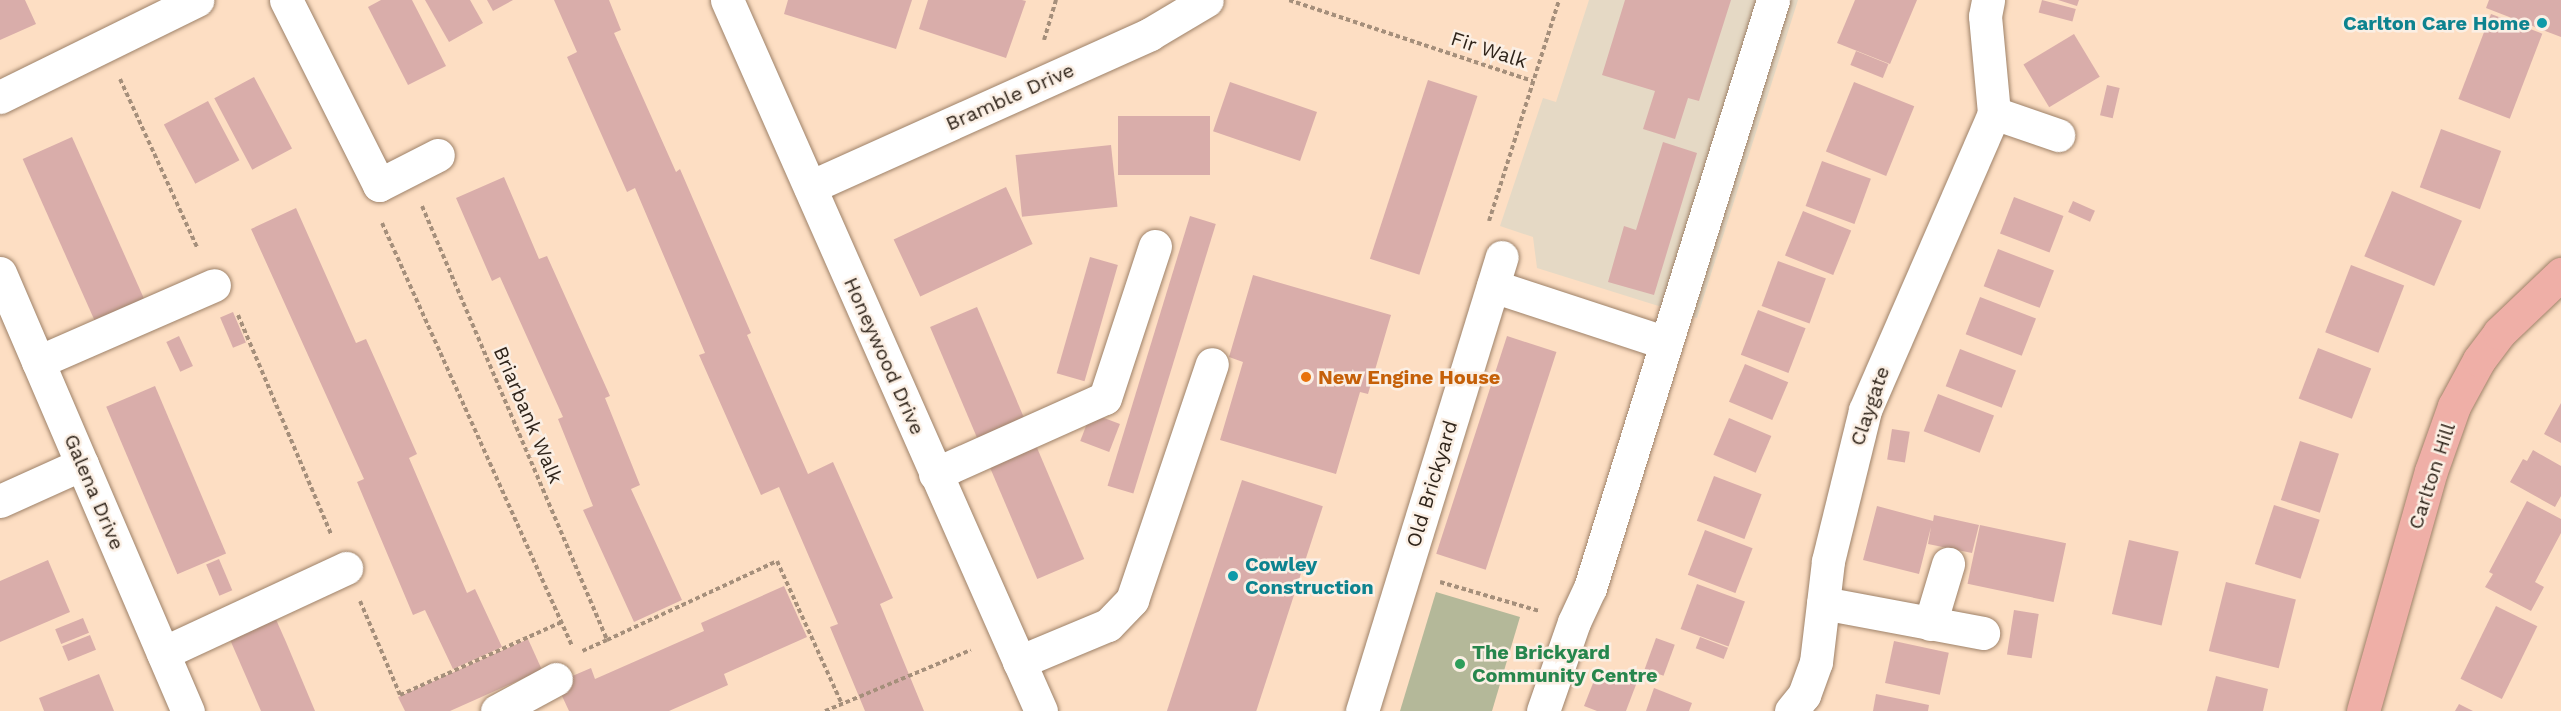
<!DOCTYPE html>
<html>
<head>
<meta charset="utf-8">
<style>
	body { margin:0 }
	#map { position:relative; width:2561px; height:711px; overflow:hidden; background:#fddec3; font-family:"Work Sans",sans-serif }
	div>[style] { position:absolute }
	.industrial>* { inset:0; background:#e5d9c5 }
	.green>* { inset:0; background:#b4b899 }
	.building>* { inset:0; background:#d9adaa; transform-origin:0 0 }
	.path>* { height:4px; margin-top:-2px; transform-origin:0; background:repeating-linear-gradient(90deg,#a58f7b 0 4.5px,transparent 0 7.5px) }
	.roads { filter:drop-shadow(0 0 2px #9e8269) drop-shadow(0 0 2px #9e8269) }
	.minor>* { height:33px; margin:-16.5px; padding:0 16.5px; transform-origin:16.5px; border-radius:16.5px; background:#fff }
	.major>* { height:33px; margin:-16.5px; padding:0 16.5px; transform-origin:16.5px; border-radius:16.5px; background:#efafa7 }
	.dots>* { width:16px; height:16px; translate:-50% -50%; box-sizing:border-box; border:3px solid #fbefe4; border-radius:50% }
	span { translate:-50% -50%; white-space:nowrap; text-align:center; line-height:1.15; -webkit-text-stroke:5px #fbefe4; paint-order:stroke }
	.culture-label { font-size:20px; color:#0d838f; font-weight:700 }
	.right { translate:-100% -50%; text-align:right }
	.left { translate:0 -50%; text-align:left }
	.street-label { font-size:20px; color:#2f241a }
	.food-label { font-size:20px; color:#c56008; font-weight:700 }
	.leisure-label { font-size:20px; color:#27864d; font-weight:700 }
</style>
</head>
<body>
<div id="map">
	<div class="industrial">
		<i style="clip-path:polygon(1589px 0,1798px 0,1697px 318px,1537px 268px,1533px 237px,1500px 226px,1543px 98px,1556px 102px)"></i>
	</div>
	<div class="green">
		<i style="clip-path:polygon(1436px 592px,1520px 617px,1492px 711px,1400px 711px)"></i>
	</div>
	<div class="building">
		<i style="clip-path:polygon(0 0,25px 0,36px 24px,0 40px)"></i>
		<i style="clip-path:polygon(381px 0,412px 0,446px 66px,408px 85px,368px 7px)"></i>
		<i style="clip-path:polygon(425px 0,470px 0,483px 23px,449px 42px)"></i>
		<i style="clip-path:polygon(487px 0,513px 0,493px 11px)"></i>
		<i style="clip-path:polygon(554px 0,609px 0,621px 30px,614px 33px,676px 172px,680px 169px,751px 333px,747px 335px,808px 474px,833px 462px,845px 489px,893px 598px,880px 604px,924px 711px,865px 711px,830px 627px,838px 624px,779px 487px,761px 495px,699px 355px,705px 353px,635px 188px,627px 192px,567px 57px,577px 52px)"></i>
		<i style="clip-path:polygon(788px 0,912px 0,896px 49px,784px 14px)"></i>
		<i style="clip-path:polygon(928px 0,1022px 0,1026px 1px,1006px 58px,919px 29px)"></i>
		<i style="clip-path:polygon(1625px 0,1731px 0,1699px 101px,1688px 98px,1675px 139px,1643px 129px,1655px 91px,1602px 75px)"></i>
		<i style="clip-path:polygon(1855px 0,1917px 0,1890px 64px,1837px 43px)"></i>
		<i style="left:2042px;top:0;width:35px;height:13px;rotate:15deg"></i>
		<i style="clip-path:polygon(2058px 0,2079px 0,2077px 6px)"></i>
		<i style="clip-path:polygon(2489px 0,2561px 0,2561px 37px,2486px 8px)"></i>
		<i style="left:2491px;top:14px;width:55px;height:91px;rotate:21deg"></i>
		<i style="left:2074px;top:34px;width:50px;height:59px;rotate:59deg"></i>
		<i style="left:1856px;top:51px;width:35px;height:15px;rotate:22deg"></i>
		<i style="left:254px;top:77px;width:81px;height:45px;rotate:62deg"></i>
		<i style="left:1428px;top:80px;width:52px;height:188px;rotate:18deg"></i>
		<i style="left:1230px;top:82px;width:92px;height:52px;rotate:19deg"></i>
		<i style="left:1854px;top:82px;width:65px;height:75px;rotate:22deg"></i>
		<i style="left:2107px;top:85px;width:13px;height:31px;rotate:13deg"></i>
		<i style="left:208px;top:101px;width:67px;height:50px;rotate:62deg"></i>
		<i style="left:1118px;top:116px;width:92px;height:59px"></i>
		<i style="left:2441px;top:129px;width:64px;height:62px;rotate:20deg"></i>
		<i style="left:72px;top:137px;width:184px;height:54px;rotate:66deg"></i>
		<i style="clip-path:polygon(1663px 142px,1697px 153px,1654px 295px,1608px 282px,1624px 226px,1636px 230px)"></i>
		<i style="left:1111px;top:145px;width:62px;height:96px;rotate:84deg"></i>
		<i style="left:1822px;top:161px;width:52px;height:48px;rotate:20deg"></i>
		<i style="clip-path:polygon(504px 177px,539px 259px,547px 256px,610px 396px,605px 398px,640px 485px,631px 489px,682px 600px,634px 622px,583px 510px,593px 506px,558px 419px,563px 417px,500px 277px,492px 281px,456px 198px)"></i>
		<i style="left:1006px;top:187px;width:63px;height:124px;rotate:65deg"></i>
		<i style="left:2392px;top:191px;width:76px;height:71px;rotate:23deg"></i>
		<i style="left:2014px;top:197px;width:53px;height:39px;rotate:21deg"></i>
		<i style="left:2073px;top:201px;width:24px;height:12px;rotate:24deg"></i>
		<i style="clip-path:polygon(296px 208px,356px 343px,366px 339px,379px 368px,417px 454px,409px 458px,467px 593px,475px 589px,502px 647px,453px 669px,425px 610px,413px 615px,357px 482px,364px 479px,251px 229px)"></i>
		<i style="left:1803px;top:211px;width:52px;height:48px;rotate:22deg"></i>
		<i style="left:1190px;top:216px;width:27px;height:282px;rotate:17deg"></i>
		<i style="left:1998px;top:249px;width:60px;height:40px;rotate:21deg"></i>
		<i style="left:1090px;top:257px;width:29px;height:121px;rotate:16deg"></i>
		<i style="left:1778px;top:261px;width:51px;height:48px;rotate:20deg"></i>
		<i style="left:2351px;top:265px;width:57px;height:72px;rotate:21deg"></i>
		<i style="clip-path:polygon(1253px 275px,1391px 315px,1368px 394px,1360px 392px,1336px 474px,1220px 440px,1243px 362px,1229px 357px)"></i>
		<i style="left:1980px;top:297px;width:60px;height:40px;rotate:21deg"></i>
		<i style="left:977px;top:307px;width:126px;height:51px;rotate:67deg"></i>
		<i style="left:1758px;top:310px;width:51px;height:48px;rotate:21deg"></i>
		<i style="left:233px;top:312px;width:33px;height:14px;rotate:67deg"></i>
		<i style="left:179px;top:336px;width:33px;height:14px;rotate:65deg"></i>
		<i style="left:1507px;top:336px;width:52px;height:229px;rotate:18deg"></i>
		<i style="left:2318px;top:348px;width:57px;height:54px;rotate:21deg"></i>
		<i style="left:1960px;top:349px;width:60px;height:40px;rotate:21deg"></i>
		<i style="left:1745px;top:364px;width:47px;height:41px;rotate:23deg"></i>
		<i style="left:155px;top:386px;width:182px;height:53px;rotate:67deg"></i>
		<i style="left:1938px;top:394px;width:60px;height:40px;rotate:21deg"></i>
		<i style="clip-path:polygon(2561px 403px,2561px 443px,2544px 434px)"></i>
		<i style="left:1091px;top:413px;width:31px;height:30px;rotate:21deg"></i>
		<i style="left:1729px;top:418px;width:46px;height:40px;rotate:23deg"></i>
		<i style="left:1892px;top:429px;width:18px;height:31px;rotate:9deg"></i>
		<i style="left:2300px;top:441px;width:41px;height:62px;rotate:18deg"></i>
		<i style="left:1035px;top:443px;width:126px;height:51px;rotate:67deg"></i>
		<i style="clip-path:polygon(2533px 450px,2561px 466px,2561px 496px,2555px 507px,2510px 482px,2523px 459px,2527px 461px)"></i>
		<i style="left:1714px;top:476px;width:51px;height:48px;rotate:21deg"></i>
		<i style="left:1242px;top:480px;width:85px;height:243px;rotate:18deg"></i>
		<i style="clip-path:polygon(2527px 501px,2561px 519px,2561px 533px,2535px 582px,2544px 587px,2531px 611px,2485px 587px,2493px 574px,2489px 572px)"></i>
		<i style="left:2274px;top:505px;width:48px;height:62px;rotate:18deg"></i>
		<i style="clip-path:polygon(1877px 506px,1933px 521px,1934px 515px,1979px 525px,1972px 553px,1928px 544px,1931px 527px,1919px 574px,1863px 560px)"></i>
		<i style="left:1980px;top:525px;width:88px;height:60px;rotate:12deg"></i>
		<i style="left:1705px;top:530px;width:51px;height:48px;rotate:21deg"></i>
		<i style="left:2129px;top:540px;width:51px;height:76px;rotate:13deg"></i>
		<i style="left:219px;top:559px;width:34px;height:14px;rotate:67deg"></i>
		<i style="clip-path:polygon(48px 560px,70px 612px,0 642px,0 581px)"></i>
		<i style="left:2226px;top:582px;width:72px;height:71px;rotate:14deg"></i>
		<i style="left:1697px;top:584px;width:51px;height:48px;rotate:20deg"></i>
		<i style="clip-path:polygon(784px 586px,807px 637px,724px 674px,728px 685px,669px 711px,569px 711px,556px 683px,591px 668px,595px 679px,704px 631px,701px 623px)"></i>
		<i style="left:2496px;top:606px;width:46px;height:81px;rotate:26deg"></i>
		<i style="left:2014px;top:610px;width:25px;height:45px;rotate:9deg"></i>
		<i style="clip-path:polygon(274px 615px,286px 642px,315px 711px,261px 711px,228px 635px)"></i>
		<i style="left:83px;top:618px;width:16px;height:30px;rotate:68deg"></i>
		<i style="left:90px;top:635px;width:16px;height:30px;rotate:68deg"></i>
		<i style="left:1700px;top:637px;width:30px;height:12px;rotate:21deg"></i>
		<i style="left:1656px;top:638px;width:20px;height:33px;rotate:20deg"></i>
		<i style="clip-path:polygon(528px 639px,542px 670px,450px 711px,405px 711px,398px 697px)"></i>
		<i style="left:1894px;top:641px;width:56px;height:43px;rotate:12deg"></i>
		<i style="clip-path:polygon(1599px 668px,1637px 682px,1626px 711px,1597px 711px,1584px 706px)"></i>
		<i style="clip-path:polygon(99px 674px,114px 711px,44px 711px,39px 698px)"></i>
		<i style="clip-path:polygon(2216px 676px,2268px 689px,2263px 711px,2207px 711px)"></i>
		<i style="clip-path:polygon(1654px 688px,1692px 703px,1689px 711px,1646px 711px)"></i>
		<i style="clip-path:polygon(1876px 694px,1929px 705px,1928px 711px,1873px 711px)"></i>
		<i style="clip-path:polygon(2459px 704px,2473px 711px,2455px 711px)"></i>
	</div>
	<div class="path">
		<i style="left:1289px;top:0;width:257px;rotate:18.4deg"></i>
		<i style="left:1044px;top:40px;width:42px;rotate:-73.3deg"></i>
		<i style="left:120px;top:79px;width:187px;rotate:65.4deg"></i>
		<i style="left:422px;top:206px;width:472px;rotate:66.9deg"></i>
		<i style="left:607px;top:640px;width:27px;rotate:156deg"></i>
		<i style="left:1489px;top:221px;width:232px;rotate:-72.4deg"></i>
		<i style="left:382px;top:223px;width:463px;rotate:65.8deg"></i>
		<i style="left:238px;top:315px;width:238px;rotate:67deg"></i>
		<i style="left:1440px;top:582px;width:103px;rotate:16.3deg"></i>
		<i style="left:360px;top:601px;width:102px;rotate:66.9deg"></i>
		<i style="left:400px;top:695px;width:178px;rotate:-24.3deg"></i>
		<i style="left:607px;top:640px;width:187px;rotate:-24.9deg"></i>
		<i style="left:777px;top:561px;width:157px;rotate:65.6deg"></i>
		<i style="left:825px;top:711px;width:158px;rotate:-22.7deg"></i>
	</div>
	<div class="roads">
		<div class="minor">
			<i style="left:286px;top:0;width:207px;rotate:63.3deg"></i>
			<i style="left:379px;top:185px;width:66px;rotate:-27deg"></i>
			<i style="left:727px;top:0;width:777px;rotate:66.17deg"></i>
			<i style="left:0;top:97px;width:220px;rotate:-26.2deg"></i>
			<i style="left:1994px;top:113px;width:68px;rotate:19deg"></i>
			<i style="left:810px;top:187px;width:373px;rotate:-24.2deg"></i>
			<i style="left:1150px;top:34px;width:66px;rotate:-30.8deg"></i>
			<i style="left:0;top:273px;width:477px;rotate:66.8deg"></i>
			<i style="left:1493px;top:286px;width:182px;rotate:18.2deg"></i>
			<i style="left:38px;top:362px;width:192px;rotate:-23.6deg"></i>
			<i style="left:935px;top:474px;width:186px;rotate:-24.1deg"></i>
			<i style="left:1105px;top:398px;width:160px;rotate:-71.8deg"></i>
			<i style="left:0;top:501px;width:90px;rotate:-24.3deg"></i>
			<i style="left:1823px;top:603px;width:163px;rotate:10.6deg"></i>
			<i style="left:1930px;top:624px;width:63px;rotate:-73.3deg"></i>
			<i style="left:163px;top:653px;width:202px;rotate:-24.9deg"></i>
			<i style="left:1019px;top:662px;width:96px;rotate:-22.6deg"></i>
			<i style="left:1108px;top:625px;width:35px;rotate:-46deg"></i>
			<i style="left:1132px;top:600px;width:249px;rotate:-71.3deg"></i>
			<i style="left:497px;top:711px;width:67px;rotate:-28.5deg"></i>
			<i style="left:1362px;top:711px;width:475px;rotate:-72.9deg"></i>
			<i style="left:1543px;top:711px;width:94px;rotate:-70.8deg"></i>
			<i style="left:1574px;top:622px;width:38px;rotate:-65deg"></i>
			<i style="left:1590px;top:588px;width:616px;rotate:-72.71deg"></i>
			<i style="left:1791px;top:711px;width:21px;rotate:-51deg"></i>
			<i style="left:1804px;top:695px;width:35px;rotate:-70deg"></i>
			<i style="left:1816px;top:662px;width:102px;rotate:-83.2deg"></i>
			<i style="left:1828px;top:561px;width:155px;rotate:-76.2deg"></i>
			<i style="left:1865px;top:410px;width:324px;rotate:-66.5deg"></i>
			<i style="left:1994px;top:113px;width:97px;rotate:-95.3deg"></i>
			<i style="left:1985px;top:16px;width:16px;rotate:-79deg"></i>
		</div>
		<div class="major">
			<i style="left:2363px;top:711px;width:249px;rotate:-74.2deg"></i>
			<i style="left:2431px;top:471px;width:69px;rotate:-70.5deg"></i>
			<i style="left:2454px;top:406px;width:52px;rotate:-61.5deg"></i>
			<i style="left:2479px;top:360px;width:34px;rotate:-53deg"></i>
			<i style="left:2499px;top:333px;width:86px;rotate:-43.6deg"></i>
		</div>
	</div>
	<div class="dots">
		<i style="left:2542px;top:23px;background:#0f9aa8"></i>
		<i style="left:1306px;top:377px;background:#e8710a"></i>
		<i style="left:1233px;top:576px;background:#0f9aa8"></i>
		<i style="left:1460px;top:664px;background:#2e9e5b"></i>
	</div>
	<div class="culture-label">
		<span class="right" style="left:2530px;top:23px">Carlton Care Home</span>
		<span class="left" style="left:1245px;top:576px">Cowley<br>Construction</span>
	</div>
	<div class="street-label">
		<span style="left:1489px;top:50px;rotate:18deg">Fir Walk</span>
		<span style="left:1010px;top:97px;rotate:-24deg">Bramble Drive</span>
		<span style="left:884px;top:356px;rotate:66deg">Honeywood Drive</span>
		<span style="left:1870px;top:406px;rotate:-71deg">Claygate</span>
		<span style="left:528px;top:415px;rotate:67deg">Briarbank Walk</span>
		<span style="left:2432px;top:476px;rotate:-72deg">Carlton Hill</span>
		<span style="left:1432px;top:484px;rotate:-73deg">Old Brickyard</span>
		<span style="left:94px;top:492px;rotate:67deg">Galena Drive</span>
	</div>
	<div class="food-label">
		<span class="left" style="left:1318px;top:377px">New Engine House</span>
	</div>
	<div class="leisure-label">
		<span class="left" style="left:1472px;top:664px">The Brickyard<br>Community Centre</span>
	</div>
</div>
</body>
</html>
